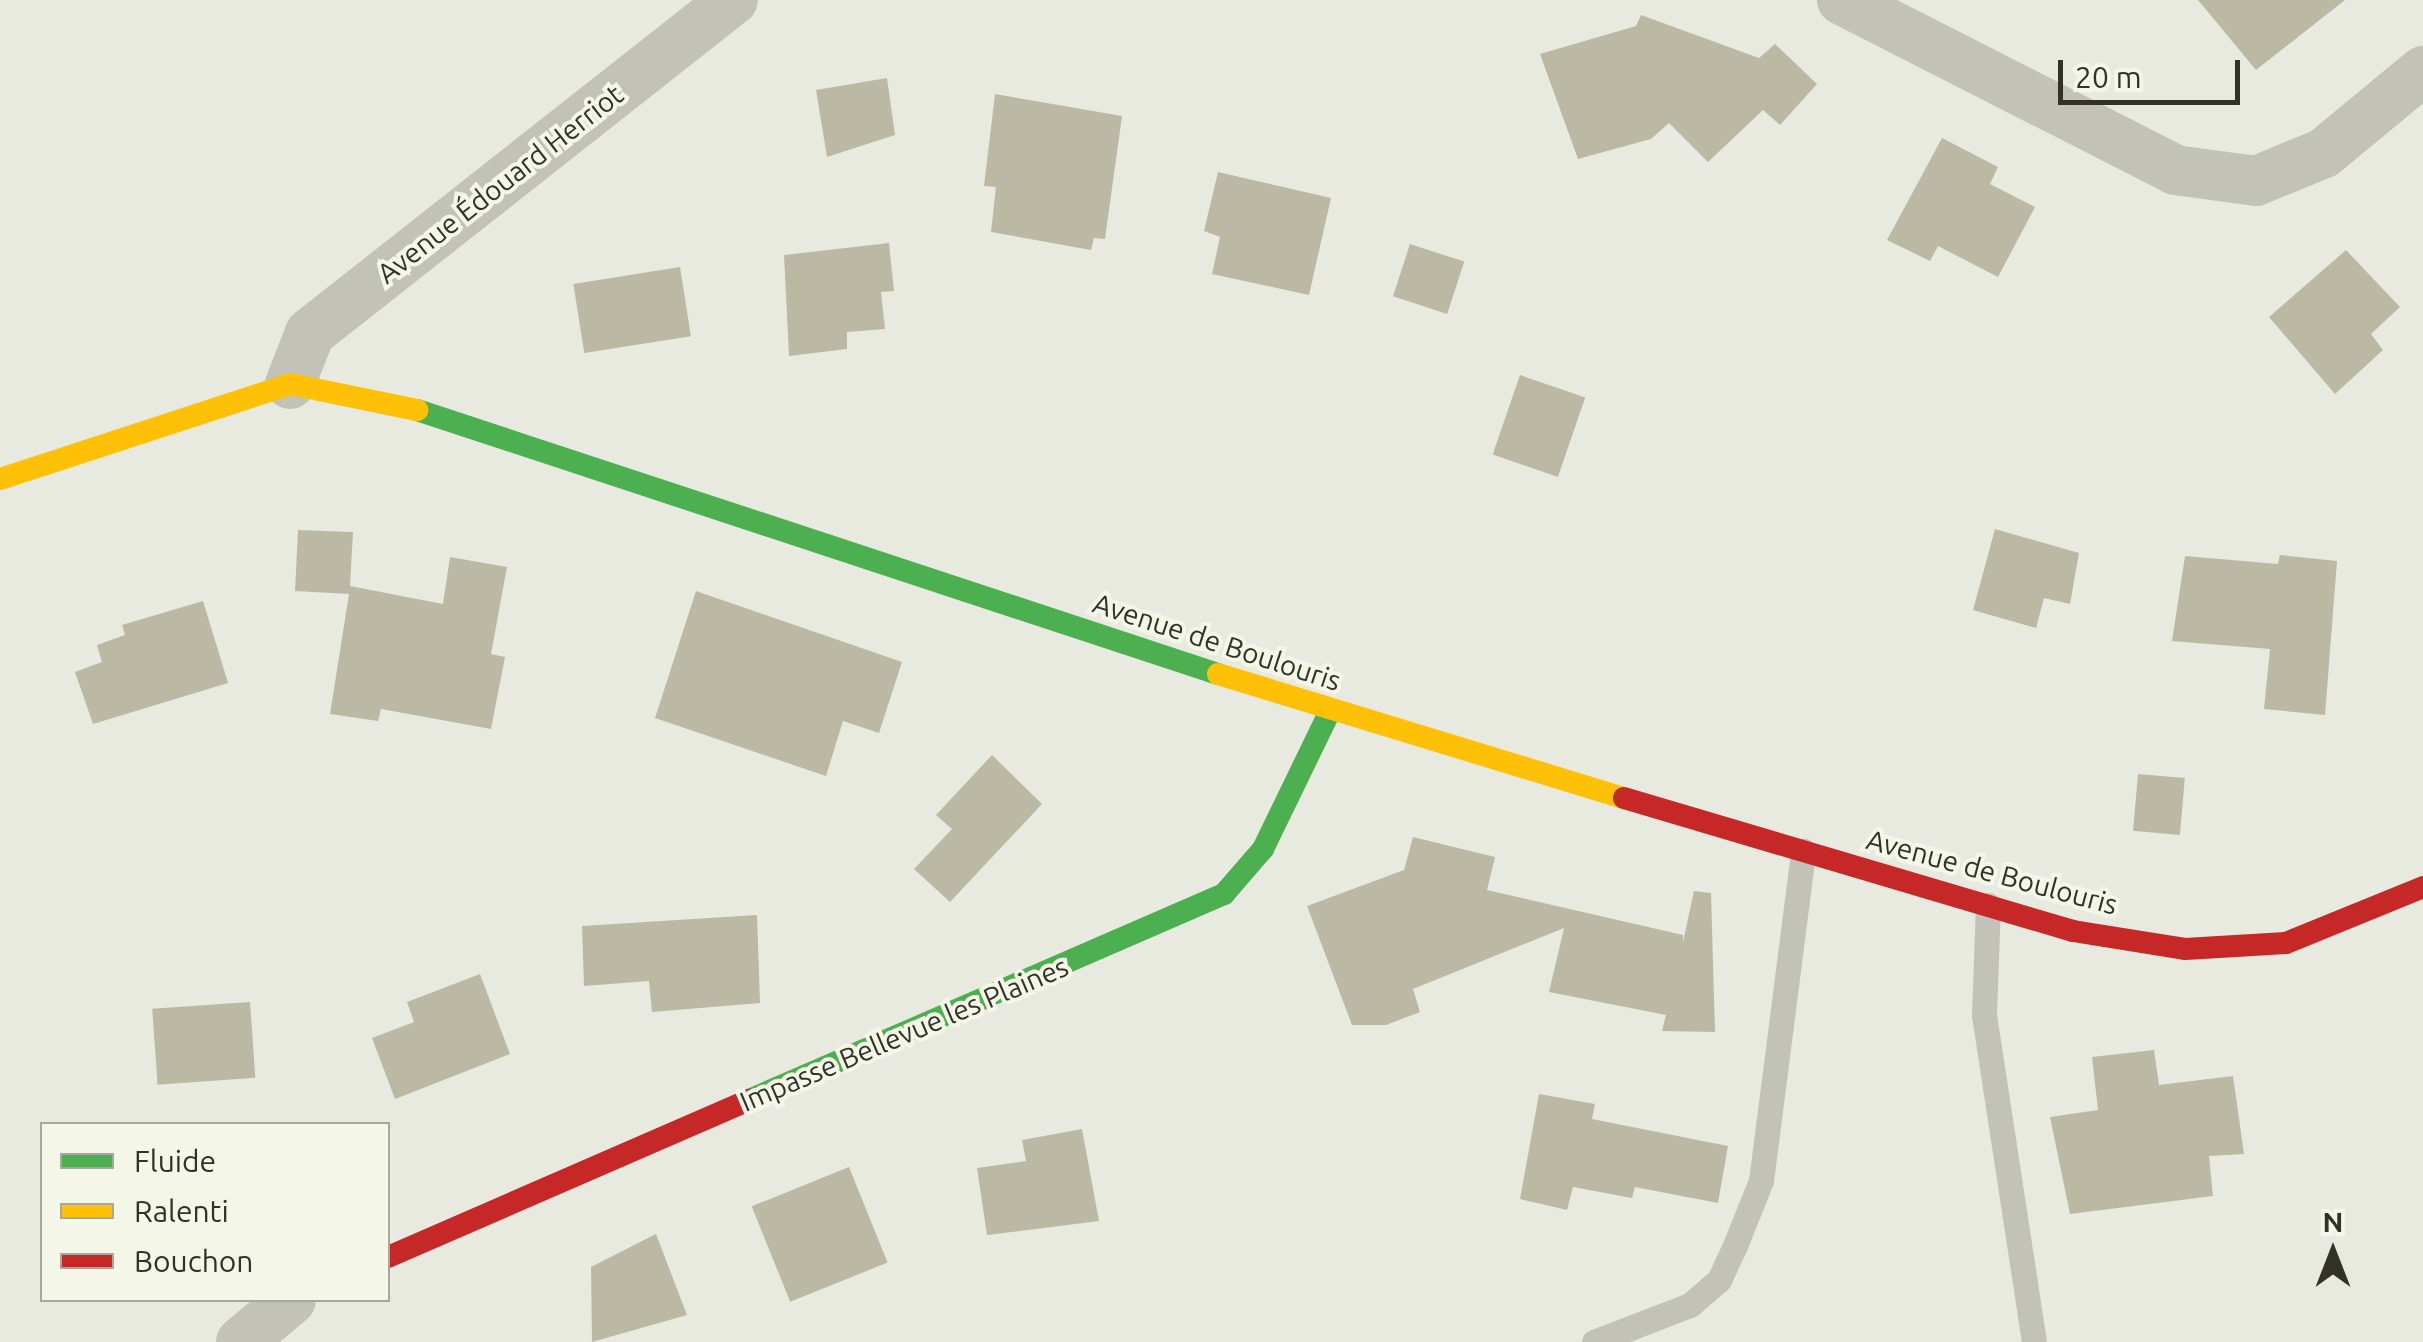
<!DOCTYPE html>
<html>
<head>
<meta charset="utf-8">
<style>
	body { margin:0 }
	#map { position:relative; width:2423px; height:1342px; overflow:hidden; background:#e8eae0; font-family:Ubuntu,sans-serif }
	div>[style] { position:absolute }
	.building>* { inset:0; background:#bbb9a4; transform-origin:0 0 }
	.lane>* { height:25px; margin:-12.5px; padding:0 12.5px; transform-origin:12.5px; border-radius:12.5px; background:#c2c2b9 }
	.street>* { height:50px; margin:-25px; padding:0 25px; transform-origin:25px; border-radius:25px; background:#c2c2b9 }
	.fast>* { height:22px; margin:-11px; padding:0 11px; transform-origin:11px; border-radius:11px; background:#4caf50 }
	.slow>* { height:22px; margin:-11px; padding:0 11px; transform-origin:11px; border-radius:11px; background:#ffc107 }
	.jam>* { height:22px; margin:-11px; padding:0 11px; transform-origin:11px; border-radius:11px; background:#c62828 }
	span { translate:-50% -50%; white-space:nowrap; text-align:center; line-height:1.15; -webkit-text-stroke:8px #f4f6e7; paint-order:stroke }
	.street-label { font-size:28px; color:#333228 }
	.legend { position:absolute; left:40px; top:1122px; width:350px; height:180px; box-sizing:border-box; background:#f4f6e7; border:2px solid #a7a89b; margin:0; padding:12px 18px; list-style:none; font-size:30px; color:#333228 }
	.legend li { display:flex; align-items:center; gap:20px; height:50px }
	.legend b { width:50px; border:2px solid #a7a89b }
	.north { position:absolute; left:2283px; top:1202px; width:100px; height:100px; -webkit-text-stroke:8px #f4f6e7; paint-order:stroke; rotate:0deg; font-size:28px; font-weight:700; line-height:40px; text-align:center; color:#333228 }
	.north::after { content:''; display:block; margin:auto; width:35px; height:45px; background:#333228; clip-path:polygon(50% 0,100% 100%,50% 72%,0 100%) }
	.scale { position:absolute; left:2058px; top:60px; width:182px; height:45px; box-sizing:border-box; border:5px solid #333228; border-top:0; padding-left:12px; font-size:30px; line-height:35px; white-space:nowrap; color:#333228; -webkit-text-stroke:8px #f4f6e7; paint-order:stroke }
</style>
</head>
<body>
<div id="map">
	<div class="building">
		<i style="clip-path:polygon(2198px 0,2345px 0,2256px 70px)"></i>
		<i style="clip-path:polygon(1641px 15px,1759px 58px,1775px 44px,1817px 84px,1780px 125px,1763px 110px,1708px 162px,1669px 123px,1651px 139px,1578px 159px,1540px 54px,1636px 26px)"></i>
		<i style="clip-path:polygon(887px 78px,895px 135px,827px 157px,816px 90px)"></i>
		<i style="clip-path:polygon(995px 94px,1122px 116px,1105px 239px,1094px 238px,1091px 250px,991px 232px,996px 187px,984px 186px)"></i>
		<i style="clip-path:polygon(1942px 138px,1998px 167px,1990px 184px,2035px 207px,1998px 277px,1938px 246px,1930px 261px,1887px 240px)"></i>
		<i style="clip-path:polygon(1218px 172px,1331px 198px,1309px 295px,1212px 274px,1220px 237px,1204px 231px)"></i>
		<i style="clip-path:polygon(889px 243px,894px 291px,881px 292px,885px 329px,847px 332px,847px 349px,789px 356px,784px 255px)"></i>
		<i style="left:1410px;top:244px;width:57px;height:55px;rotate:18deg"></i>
		<i style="clip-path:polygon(2346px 250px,2400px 307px,2371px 334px,2383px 350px,2335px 394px,2269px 317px)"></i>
		<i style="left:680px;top:267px;width:70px;height:108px;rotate:81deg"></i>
		<i style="left:1520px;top:375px;width:69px;height:84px;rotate:19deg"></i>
		<i style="clip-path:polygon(1995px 529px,2079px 553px,2070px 604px,2044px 598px,2036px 628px,1973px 610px)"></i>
		<i style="clip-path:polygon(298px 530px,353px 532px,350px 586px,443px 604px,450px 557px,507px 567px,491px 654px,505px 657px,491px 729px,381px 709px,378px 721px,330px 714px,349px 594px,295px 591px)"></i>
		<i style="clip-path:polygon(2280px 555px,2337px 561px,2325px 715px,2264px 709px,2270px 649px,2172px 641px,2185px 556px,2278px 564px)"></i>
		<i style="clip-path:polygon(696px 591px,902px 662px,879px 733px,843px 721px,826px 776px,655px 718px)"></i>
		<i style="clip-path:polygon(203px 601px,228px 683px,93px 724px,75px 672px,102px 662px,97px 645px,125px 635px,122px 625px)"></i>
		<i style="clip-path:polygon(992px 755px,1042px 804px,950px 902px,914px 869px,952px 829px,936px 815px)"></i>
		<i style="left:2138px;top:774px;width:47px;height:57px;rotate:5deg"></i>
		<i style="clip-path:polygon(1413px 837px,1495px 857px,1487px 890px,1683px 935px,1683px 942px,1694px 891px,1711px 893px,1715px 1032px,1662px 1031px,1666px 1015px,1549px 992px,1564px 928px,1413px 989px,1420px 1012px,1386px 1025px,1352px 1025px,1307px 906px,1404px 870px)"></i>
		<i style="clip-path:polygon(757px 915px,760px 1003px,652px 1012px,649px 981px,584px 986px,582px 926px)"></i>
		<i style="clip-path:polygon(480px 974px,510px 1054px,395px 1099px,372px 1038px,414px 1022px,407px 1002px)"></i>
		<i style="left:250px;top:1002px;width:76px;height:98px;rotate:86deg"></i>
		<i style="clip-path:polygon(2154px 1050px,2159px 1085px,2233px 1076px,2244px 1154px,2209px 1156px,2213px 1196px,2070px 1214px,2050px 1117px,2098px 1110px,2092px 1057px)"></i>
		<i style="clip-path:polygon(1539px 1094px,1595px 1104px,1592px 1119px,1728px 1146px,1718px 1203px,1635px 1187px,1632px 1198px,1573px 1187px,1567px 1210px,1520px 1199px)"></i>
		<i style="clip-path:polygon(1082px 1129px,1099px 1221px,987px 1235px,977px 1168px,1026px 1161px,1022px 1140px)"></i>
		<i style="left:849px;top:1167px;width:103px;height:105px;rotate:68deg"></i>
		<i style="clip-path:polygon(656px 1234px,687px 1315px,592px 1342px,591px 1267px)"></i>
	</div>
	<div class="lane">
		<i style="left:1988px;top:905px;width:110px;rotate:92.1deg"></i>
		<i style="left:1984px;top:1015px;width:331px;rotate:81.3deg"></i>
		<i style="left:1594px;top:1342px;width:103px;rotate:-21.1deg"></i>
		<i style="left:1690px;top:1305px;width:38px;rotate:-41deg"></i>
		<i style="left:1719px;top:1280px;width:35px;rotate:-65deg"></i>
		<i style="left:1734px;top:1248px;width:72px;rotate:-68.1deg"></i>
		<i style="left:1761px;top:1181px;width:333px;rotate:-82.7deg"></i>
	</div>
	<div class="street">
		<i style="left:1842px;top:0;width:374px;rotate:27deg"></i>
		<i style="left:2175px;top:170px;width:82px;rotate:7.7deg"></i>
		<i style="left:2256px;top:181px;width:74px;rotate:-22.4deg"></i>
		<i style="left:2324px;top:153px;width:129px;rotate:-39.6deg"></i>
		<i style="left:290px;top:384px;width:55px;rotate:-68.6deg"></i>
		<i style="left:310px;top:333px;width:538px;rotate:-38.21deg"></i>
		<i style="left:241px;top:1342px;width:65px;rotate:-40deg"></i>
	</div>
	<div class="fast">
		<i style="left:417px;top:410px;width:843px;rotate:18.24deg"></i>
		<i style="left:749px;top:1100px;width:518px;rotate:-23.45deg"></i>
		<i style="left:1224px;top:894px;width:60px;rotate:-49.1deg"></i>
		<i style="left:1263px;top:849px;width:153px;rotate:-64.1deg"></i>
	</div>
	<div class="slow">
		<i style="left:0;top:479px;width:305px;rotate:-18.1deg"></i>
		<i style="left:290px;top:384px;width:130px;rotate:11.6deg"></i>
		<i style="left:1218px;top:674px;width:425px;rotate:17deg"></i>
	</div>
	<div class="jam">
		<i style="left:1624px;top:798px;width:468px;rotate:16.5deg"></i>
		<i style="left:2073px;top:931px;width:113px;rotate:9.1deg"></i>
		<i style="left:2185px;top:949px;width:101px;rotate:-3.4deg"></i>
		<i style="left:2286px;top:943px;width:148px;rotate:-22.2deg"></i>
		<i style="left:388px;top:1257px;width:394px;rotate:-23.5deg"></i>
	</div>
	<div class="street-label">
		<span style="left:500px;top:184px;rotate:-38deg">Avenue Édouard Herriot</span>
		<span style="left:1217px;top:642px;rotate:18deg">Avenue de Boulouris</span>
		<span style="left:1992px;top:872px;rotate:15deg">Avenue de Boulouris</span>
		<span style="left:904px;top:1034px;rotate:-23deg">Impasse Bellevue les Plaines</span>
	</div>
	<ul class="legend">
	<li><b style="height:12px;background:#4caf50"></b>Fluide</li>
	<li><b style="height:12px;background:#ffc107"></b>Ralenti</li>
	<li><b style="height:12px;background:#c62828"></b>Bouchon</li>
	</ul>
	<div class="north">N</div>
	<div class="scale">20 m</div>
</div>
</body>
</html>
